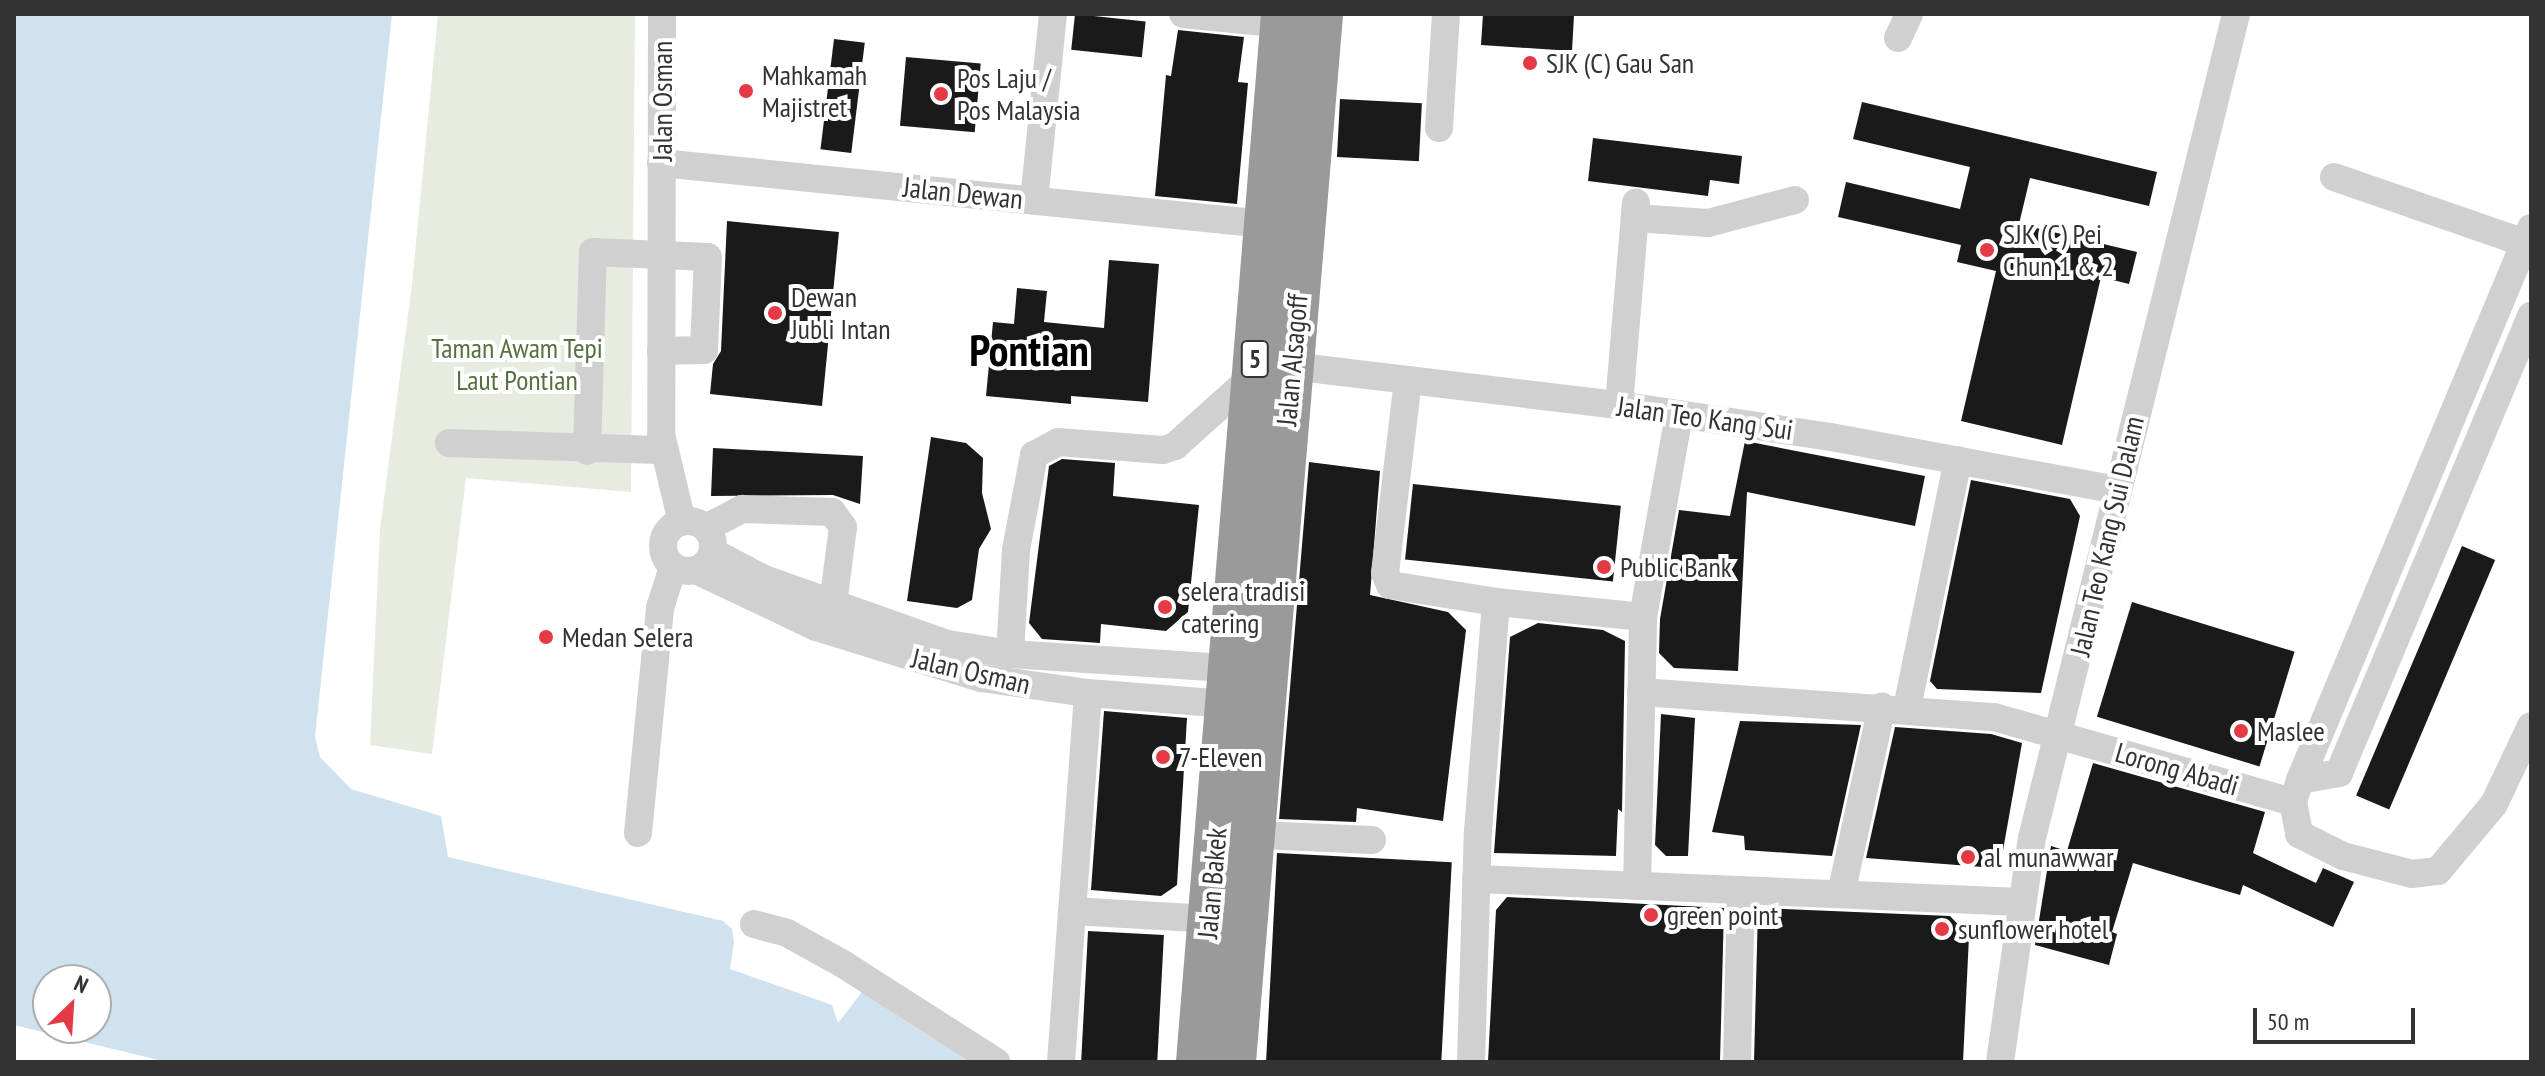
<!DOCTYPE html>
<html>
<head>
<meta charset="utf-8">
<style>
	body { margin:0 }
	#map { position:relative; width:2545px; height:1076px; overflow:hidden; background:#fff; font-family:"PT Sans Narrow",sans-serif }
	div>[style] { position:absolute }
	.green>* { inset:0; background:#e6ecdf }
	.water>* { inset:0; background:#cfe2ee }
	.building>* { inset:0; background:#1a1a1a; transform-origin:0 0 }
	.minor>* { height:28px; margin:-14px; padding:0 14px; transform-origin:14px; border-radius:14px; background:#d0d0d0 }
	.minor>.ring { margin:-14px; padding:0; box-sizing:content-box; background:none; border:28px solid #d0d0d0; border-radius:50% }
	.highway>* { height:42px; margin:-21px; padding:0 21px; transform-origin:21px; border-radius:21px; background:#9a9a9a }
	.dots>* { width:22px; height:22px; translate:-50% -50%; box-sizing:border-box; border:4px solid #fff; border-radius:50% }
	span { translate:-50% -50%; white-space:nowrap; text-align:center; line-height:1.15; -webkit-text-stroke:8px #fff; paint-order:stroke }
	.shield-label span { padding:2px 6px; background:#fff; border:2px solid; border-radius:6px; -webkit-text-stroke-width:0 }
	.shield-label { font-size:26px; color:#333; font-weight:700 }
	.poi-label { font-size:28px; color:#333 }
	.left { translate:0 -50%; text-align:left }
	.street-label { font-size:28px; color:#333 }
	.park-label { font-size:28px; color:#56703f }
	.town-label { font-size:44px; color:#000; font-weight:700 }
	.frame { position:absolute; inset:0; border:16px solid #333; pointer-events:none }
	.north { position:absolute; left:32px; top:964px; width:80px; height:80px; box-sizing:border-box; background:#fff; border:2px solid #adadad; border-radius:50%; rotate:25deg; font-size:22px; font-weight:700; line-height:32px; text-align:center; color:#333 }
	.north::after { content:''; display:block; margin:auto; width:28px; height:36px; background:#e63946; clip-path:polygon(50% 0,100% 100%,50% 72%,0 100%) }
	.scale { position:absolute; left:2253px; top:1008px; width:162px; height:36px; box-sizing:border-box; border:4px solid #333; border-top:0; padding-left:10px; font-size:24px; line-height:28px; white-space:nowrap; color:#333; -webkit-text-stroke:6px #fff; paint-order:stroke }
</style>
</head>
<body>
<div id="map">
	<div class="green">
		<i style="clip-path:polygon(438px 14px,635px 14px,631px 492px,466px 478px,432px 754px,370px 745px,380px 529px,412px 284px)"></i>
	</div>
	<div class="water">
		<i style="clip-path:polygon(evenodd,14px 14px,392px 14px,315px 737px,320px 757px,351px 789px,441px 816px,448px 857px,723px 921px,732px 929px,734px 942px,730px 969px,832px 1005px,838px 1023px,862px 992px,974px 1062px,167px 1062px,14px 1025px,14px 14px,48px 980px,96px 980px,96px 1028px,48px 1028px,48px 980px)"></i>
	</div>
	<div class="building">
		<i style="left:1075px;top:14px;width:71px;height:36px;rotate:6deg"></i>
		<i style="clip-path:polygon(1483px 14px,1574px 15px,1572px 51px,1481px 45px)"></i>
		<i style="clip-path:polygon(1178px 30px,1244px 37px,1238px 82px,1248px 83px,1237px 204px,1155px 196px,1166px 75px,1171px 76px)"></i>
		<i style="left:834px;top:39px;width:31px;height:111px;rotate:7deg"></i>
		<i style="left:906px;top:57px;width:75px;height:69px;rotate:5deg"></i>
		<i style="left:1340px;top:99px;width:82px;height:58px;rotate:3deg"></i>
		<i style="clip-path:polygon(1862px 102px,2157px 172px,2149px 206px,2030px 178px,2019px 224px,2137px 252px,2129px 284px,2101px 277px,2062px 445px,1961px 421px,1996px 271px,1957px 262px,1961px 245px,1838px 217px,1846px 182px,1960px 209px,1970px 167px,1853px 139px)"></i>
		<i style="clip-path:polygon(1593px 138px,1742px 156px,1739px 184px,1710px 180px,1708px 196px,1588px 181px)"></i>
		<i style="clip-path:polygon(727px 221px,839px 232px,822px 406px,710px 394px,713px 364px,721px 351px)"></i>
		<i style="clip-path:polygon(1109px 260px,1159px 264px,1148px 402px,1071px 396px,1071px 404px,986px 396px,993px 322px,1014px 324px,1017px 288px,1047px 291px,1044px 322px,1104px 328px)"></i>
		<i style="clip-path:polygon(931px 437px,966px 443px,983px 458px,982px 493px,991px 529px,979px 549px,972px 600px,957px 608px,907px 601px)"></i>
		<i style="clip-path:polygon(1745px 441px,1925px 476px,1915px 526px,1747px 492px,1738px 671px,1674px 668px,1659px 653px,1660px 619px,1679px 510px,1730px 516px)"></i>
		<i style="clip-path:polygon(713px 448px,863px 456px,860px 504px,833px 495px,711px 496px)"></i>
		<i style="clip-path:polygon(1062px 459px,1115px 463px,1113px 496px,1199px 505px,1188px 612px,1166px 631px,1101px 624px,1100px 643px,1042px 639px,1029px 623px,1049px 466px)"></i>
		<i style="clip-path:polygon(1309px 462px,1380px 471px,1370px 595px,1448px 612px,1466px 630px,1443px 821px,1357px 808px,1356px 822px,1279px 819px)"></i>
		<i style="clip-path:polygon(1971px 480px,2070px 499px,2080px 516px,2041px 693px,1937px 689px,1930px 681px)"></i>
		<i style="left:1413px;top:484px;width:209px;height:76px;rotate:6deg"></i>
		<i style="left:2462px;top:546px;width:36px;height:271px;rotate:23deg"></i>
		<i style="left:2132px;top:602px;width:170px;height:120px;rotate:17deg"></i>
		<i style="clip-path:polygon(1538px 623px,1603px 630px,1625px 641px,1622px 812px,1618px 809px,1616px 856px,1494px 853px,1510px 637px)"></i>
		<i style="clip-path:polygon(1104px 711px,1187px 718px,1177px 885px,1161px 896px,1091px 890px)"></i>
		<i style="clip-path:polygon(1661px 714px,1695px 718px,1688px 856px,1666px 856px,1655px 845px)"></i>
		<i style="clip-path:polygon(1740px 721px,1861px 725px,1832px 856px,1745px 850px,1744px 836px,1712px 832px)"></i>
		<i style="clip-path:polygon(1895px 727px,1991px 734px,2022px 743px,2002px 856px,1983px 867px,1866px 858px)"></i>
		<i style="clip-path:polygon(2093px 763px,2265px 812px,2253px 853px,2316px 883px,2323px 868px,2354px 882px,2333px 927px,2243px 885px,2240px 895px,2133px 863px,2112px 932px,2117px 934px,2109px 965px,2035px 945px,2051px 846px,2067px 851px)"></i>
		<i style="left:1277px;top:853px;width:175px;height:209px;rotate:3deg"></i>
		<i style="clip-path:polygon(1507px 897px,1724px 908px,1720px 1062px,1488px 1062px,1496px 910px)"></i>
		<i style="clip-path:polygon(1758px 908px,1950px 916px,1969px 936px,1963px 1062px,1754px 1062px)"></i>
		<i style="left:1088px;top:931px;width:76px;height:131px;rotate:3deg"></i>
	</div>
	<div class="minor">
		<i style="left:662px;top:14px;width:420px;rotate:90.1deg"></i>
		<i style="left:661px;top:434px;width:90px;rotate:76.6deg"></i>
		<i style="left:1183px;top:14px;width:99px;rotate:5.8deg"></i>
		<i style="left:1898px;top:38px;width:26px;rotate:-65deg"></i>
		<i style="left:1439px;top:128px;width:114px;rotate:-86.5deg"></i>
		<i style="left:661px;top:163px;width:607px;rotate:5.77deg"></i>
		<i style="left:2334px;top:177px;width:202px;rotate:19.1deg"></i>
		<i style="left:1034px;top:201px;width:188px;rotate:-84.2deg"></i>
		<i style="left:1635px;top:218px;width:73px;rotate:3.9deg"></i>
		<i style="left:1708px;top:223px;width:90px;rotate:-14.8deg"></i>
		<i style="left:2531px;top:228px;width:598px;rotate:112.71deg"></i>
		<i style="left:2300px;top:780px;width:23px;rotate:108deg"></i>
		<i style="left:2293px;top:802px;width:33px;rotate:79deg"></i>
		<i style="left:2299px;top:834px;width:49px;rotate:26.6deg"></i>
		<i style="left:2343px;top:856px;width:71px;rotate:14.6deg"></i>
		<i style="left:2412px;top:874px;width:26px;rotate:-7deg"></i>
		<i style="left:2438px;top:871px;width:87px;rotate:-50.1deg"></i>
		<i style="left:2494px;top:804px;width:86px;rotate:-64.6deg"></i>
		<i style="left:1291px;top:366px;width:330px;rotate:6.8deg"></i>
		<i style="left:1619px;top:405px;width:214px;rotate:8.6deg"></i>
		<i style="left:1831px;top:437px;width:290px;rotate:10.5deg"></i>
		<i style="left:1408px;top:380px;width:194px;rotate:96.8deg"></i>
		<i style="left:1385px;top:573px;width:13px;rotate:67deg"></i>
		<i style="left:1390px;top:585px;width:107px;rotate:9.1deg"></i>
		<i style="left:1496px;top:602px;width:148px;rotate:5.8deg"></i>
		<i style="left:1619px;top:405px;width:203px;rotate:-85.2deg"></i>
		<i style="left:449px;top:443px;width:216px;rotate:1.9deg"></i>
		<i style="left:587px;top:451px;width:199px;rotate:-88.3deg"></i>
		<i style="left:593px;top:252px;width:115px;rotate:2.5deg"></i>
		<i style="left:708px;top:257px;width:93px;rotate:92.5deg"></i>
		<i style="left:704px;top:350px;width:43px;rotate:178.7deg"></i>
		<i class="ring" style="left:663px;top:521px;width:22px;height:22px"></i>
		<i style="left:706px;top:528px;width:41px;rotate:-27.8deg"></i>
		<i style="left:742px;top:509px;width:90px;rotate:1.9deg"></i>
		<i style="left:832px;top:512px;width:19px;rotate:54deg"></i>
		<i style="left:843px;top:527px;width:78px;rotate:97.4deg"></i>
		<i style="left:713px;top:552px;width:58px;rotate:27.9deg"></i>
		<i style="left:764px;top:579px;width:195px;rotate:19.5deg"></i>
		<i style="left:948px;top:644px;width:63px;rotate:9.2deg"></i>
		<i style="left:1010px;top:654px;width:235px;rotate:3.7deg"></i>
		<i style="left:696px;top:570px;width:133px;rotate:25.4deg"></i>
		<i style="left:816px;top:627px;width:173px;rotate:17.2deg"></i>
		<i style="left:981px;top:678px;width:108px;rotate:8deg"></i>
		<i style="left:1088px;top:693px;width:154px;rotate:4.5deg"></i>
		<i style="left:1010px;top:654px;width:104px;rotate:-86.7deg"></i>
		<i style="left:1016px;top:550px;width:97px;rotate:-79.3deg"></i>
		<i style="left:1034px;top:455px;width:27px;rotate:-28deg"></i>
		<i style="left:1058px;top:442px;width:105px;rotate:4.4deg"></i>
		<i style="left:1163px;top:450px;width:13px;rotate:-18deg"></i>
		<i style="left:1175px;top:446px;width:105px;rotate:-41.9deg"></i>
		<i style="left:1641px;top:692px;width:354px;rotate:4.1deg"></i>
		<i style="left:1994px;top:717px;width:311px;rotate:15.9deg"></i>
		<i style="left:1907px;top:708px;width:253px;rotate:-78.4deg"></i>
		<i style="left:2300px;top:780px;width:40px;rotate:-10deg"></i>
		<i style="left:2339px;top:773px;width:496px;rotate:-67.2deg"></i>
		<i style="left:638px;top:833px;width:226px;rotate:-84.4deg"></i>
		<i style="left:660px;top:608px;width:43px;rotate:-72.4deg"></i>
		<i style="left:1257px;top:835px;width:115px;rotate:2.5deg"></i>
		<i style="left:1476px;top:879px;width:546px;rotate:2.41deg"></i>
		<i style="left:1637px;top:886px;width:269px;rotate:-88.7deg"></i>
		<i style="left:1643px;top:617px;width:206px;rotate:-79.9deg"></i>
		<i style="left:1841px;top:894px;width:192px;rotate:-77.7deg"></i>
		<i style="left:1072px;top:911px;width:137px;rotate:3.3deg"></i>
		<i style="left:754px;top:924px;width:34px;rotate:15deg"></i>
		<i style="left:787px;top:933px;width:64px;rotate:29deg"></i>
		<i style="left:843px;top:964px;width:182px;rotate:32.6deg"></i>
		<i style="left:1061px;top:1062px;width:370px;rotate:-85.8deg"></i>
		<i style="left:1471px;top:1062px;width:231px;rotate:-88.3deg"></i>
		<i style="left:1478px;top:831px;width:230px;rotate:-85.5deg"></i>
		<i style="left:1737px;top:1062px;width:172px;rotate:-88.7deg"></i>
		<i style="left:2000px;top:1062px;width:226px;rotate:-81.9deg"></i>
		<i style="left:2032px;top:838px;width:849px;rotate:-76.09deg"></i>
	</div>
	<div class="highway">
		<i style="left:1197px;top:1062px;width:1051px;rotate:-85.36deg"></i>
		<i style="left:1235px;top:1062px;width:1052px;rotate:-85.25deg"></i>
	</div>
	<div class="dots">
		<i style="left:1530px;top:63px;background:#e63946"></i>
		<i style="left:746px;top:91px;background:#e63946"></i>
		<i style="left:941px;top:94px;background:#e63946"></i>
		<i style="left:1987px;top:250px;background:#e63946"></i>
		<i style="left:775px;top:313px;background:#e63946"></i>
		<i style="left:1604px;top:567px;background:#e63946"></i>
		<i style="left:1165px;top:607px;background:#e63946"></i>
		<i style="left:546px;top:637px;background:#e63946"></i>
		<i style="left:2241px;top:731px;background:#e63946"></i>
		<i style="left:1163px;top:757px;background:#e63946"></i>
		<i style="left:1968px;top:857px;background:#e63946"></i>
		<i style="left:1651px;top:915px;background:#e63946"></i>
		<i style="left:1942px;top:929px;background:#e63946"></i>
	</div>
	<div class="shield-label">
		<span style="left:1255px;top:359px">5</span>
	</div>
	<div class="poi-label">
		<span class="left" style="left:1546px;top:63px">SJK (C) Gau San</span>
		<span class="left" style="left:762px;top:91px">Mahkamah<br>Majistret</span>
		<span class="left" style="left:957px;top:94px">Pos Laju /<br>Pos Malaysia</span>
		<span class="left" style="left:2003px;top:250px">SJK (C) Pei<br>Chun 1 &amp; 2</span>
		<span class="left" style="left:791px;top:313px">Dewan<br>Jubli Intan</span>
		<span class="left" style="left:1620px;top:567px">Public Bank</span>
		<span class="left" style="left:1181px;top:607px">selera tradisi<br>catering</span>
		<span class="left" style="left:562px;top:637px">Medan Selera</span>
		<span class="left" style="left:2257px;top:731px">Maslee</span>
		<span class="left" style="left:1179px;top:757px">7-Eleven</span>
		<span class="left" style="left:1984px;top:857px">al munawwar</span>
		<span class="left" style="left:1667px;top:915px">green point</span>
		<span class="left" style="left:1958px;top:929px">sunflower hotel</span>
	</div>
	<div class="street-label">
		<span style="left:662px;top:101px;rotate:-90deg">Jalan Osman</span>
		<span style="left:963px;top:193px;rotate:6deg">Jalan Dewan</span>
		<span style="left:1292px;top:360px;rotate:-85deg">Jalan Alsagoff</span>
		<span style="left:1705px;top:418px;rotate:8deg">Jalan Teo Kang Sui</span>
		<span style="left:2107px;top:536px;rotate:-77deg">Jalan Teo Kang Sui Dalam</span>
		<span style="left:971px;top:671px;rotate:13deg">Jalan Osman</span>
		<span style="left:2177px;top:769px;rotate:16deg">Lorong Abadi</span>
		<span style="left:1212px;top:883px;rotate:-85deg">Jalan Bakek</span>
	</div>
	<div class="park-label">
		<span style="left:517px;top:364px">Taman Awam Tepi<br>Laut Pontian</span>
	</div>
	<div class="town-label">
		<span style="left:1029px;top:350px">Pontian</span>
	</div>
	<div class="frame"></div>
	<div class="north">N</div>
	<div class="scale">50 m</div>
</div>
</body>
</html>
